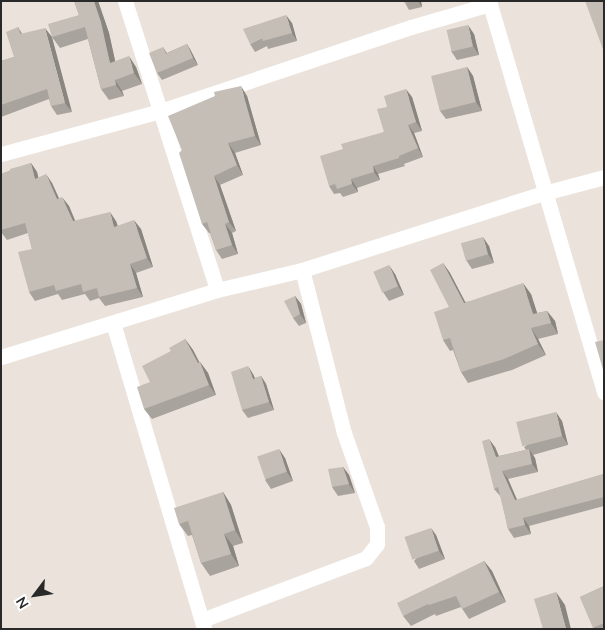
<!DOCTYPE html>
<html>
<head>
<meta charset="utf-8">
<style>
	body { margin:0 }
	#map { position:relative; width:605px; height:630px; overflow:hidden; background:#ebe3db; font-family:Mulish,sans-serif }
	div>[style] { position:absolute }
	.street>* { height:15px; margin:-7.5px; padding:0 7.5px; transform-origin:7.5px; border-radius:7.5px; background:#fff }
	.wall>* { inset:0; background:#a9a39d }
	.shaded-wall>* { inset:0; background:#89857f }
	.building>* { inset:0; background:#c4beb6; transform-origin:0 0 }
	span { translate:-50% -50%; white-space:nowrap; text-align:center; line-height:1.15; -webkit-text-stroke:4px #fff; paint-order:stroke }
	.frame { position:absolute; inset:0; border:2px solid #292929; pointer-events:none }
	.north { position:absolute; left:10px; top:570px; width:50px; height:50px; -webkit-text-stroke:4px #fff; paint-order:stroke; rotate:239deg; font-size:14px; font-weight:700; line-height:20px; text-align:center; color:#292929 }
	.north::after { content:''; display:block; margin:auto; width:18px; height:22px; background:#292929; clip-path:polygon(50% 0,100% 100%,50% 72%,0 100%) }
</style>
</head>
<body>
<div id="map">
	<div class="street">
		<i style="left:125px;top:1px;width:303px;rotate:72.3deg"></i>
		<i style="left:489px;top:1px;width:408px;rotate:73.6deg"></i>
		<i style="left:1px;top:154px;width:165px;rotate:-15.1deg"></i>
		<i style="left:160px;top:111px;width:265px;rotate:-18.5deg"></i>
		<i style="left:411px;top:27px;width:82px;rotate:-16.2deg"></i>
		<i style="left:113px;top:323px;width:318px;rotate:73.4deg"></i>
		<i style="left:1px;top:357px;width:226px;rotate:-17.2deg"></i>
		<i style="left:217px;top:290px;width:87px;rotate:-13.2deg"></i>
		<i style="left:302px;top:270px;width:254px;rotate:-17.7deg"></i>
		<i style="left:544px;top:193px;width:62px;rotate:-14.9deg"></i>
		<i style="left:202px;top:620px;width:175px;rotate:-20.7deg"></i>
		<i style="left:366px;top:558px;width:18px;rotate:-52deg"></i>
		<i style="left:377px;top:544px;width:17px;rotate:-90deg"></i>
		<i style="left:377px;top:527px;width:100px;rotate:-109.3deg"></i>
		<i style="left:344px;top:433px;width:168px;rotate:-104.4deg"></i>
	</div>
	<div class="wall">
		<i style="clip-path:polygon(74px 1px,98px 1px,109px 33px,115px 61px,136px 67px,142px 84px,122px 91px,124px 96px,109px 100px,101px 89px,88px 39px,60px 48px,52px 37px,79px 15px)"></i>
		<i style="clip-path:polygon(404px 1px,421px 1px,422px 7px,409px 10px)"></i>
		<i style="clip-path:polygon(292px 23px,297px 41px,268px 49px,267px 46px,255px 52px,250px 44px)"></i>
		<i style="clip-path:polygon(18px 27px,72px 112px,57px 115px,51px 106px,49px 99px,1px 117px,1px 61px,14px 57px)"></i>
		<i style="clip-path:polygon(474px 34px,479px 55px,457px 60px,451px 51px)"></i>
		<i style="clip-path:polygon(187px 44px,191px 51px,198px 65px,162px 80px,157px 73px,163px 47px,167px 53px)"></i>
		<i style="clip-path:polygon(467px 67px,473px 76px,482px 111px,446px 119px,440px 111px)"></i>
		<i style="clip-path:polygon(215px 96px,247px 96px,261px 145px,235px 153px,243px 175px,220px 185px,236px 231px,232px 233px,238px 254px,222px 259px,216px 250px,210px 233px,209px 233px,202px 224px,182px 150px)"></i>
		<i style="clip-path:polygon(412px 97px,422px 131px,414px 133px,423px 157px,404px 164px,405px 166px,378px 174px,380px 180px,357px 188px,358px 192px,343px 197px,340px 193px,334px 194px,329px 186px,343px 149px,384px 132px,387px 107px)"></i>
		<i style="clip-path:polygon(31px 163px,37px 172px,38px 178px,52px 183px,59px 198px,69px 206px,75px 221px,116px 221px,118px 226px,141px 229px,153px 267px,136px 273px,143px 297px,105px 306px,99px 298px,90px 301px,85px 294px,62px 300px,58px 294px,35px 301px,29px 292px,32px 249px,28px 233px,7px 240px,1px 232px,1px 174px)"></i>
		<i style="clip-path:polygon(489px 246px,494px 263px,472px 269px,466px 260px)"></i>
		<i style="clip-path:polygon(443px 263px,450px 273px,465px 302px,531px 294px,537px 313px,547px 311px,555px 321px,558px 334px,538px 339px,546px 355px,512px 370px,468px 383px,461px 372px,453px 350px,450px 351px,443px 340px,449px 307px)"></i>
		<i style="clip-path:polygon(395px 274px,404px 295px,389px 301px,383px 292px)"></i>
		<i style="clip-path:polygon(295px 296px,301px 304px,306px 323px,299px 326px,293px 318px)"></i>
		<i style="clip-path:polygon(185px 339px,193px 350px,200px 363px,200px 362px,208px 373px,216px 395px,152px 419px,144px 409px,150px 382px,171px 351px)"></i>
		<i style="clip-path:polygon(253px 374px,255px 378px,261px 376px,266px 384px,274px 410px,248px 418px,242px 410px)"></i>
		<i style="clip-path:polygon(562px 421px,568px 445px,533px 455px,535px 458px,538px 472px,508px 479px,517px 500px,604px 474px,604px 506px,529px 526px,531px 534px,514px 538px,508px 529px,501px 497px,494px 489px,495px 447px,499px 456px,526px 450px,524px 447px)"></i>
		<i style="clip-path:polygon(285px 458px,293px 481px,271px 489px,265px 480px)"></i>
		<i style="clip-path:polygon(343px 467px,349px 475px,355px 493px,338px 496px,332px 487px)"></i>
		<i style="clip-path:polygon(223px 492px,231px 505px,243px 543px,233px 546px,239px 566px,210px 576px,201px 563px,192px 535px,188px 536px,179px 524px)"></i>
		<i style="clip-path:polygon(436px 535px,445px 559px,419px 569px,414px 561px)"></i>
		<i style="clip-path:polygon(484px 561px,492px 571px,506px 602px,469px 619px,461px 607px,436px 616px,435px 614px,411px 626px,403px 616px)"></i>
		<i style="clip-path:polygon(604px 586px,604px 629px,594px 629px,580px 597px)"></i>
	</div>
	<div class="shaded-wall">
		<i style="clip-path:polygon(94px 1px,98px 1px,109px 33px,118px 74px,110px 63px)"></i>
		<i style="clip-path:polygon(418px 1px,421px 1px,422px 7px)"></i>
		<i style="clip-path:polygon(286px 15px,292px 23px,297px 41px,292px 33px)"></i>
		<i style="clip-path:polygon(468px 25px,474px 34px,479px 55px,473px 46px)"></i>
		<i style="clip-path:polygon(45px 28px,52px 37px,72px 112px,65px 103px)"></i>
		<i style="clip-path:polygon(187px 44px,191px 51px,198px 65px,193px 58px)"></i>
		<i style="clip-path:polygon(129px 56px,136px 67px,142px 84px,134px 73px)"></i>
		<i style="clip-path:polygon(467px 67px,473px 76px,482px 111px,476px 102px)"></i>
		<i style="clip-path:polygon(115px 80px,122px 91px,124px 96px,116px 85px)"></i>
		<i style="clip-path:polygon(241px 86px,247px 96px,261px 145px,255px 136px)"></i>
		<i style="clip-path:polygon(406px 89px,412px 97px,422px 131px,416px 122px)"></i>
		<i style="clip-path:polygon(408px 125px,414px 133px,423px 157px,418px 148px)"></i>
		<i style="clip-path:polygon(228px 143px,235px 153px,243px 175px,237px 165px)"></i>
		<i style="clip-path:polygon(31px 163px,37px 172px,41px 188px,35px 179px)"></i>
		<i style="clip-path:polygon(373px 166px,378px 174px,380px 180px,374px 172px)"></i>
		<i style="clip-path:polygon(46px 174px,52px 183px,63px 208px,57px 199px)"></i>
		<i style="clip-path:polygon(214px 176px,220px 185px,236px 231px,229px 222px)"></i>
		<i style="clip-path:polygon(351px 179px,357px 188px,358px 192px,352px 184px)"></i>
		<i style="clip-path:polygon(62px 197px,69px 206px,79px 230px,73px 221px)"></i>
		<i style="clip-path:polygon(110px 212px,116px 221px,120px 236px,114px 227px)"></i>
		<i style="clip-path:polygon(134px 220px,141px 229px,153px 267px,147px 258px)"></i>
		<i style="clip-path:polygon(225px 224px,232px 233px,238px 254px,232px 245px)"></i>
		<i style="clip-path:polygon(483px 237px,489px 246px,494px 263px,488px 254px)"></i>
		<i style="clip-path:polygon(443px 263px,450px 273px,471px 313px,464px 303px)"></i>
		<i style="clip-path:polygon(130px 264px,136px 273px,143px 297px,137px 288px)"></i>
		<i style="clip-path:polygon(389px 265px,395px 274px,404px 295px,398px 286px)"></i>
		<i style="clip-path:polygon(523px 283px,531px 294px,541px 325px,533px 314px)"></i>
		<i style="clip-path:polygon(295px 296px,301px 304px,306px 323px,300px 314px)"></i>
		<i style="clip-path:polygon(547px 311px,555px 321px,558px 334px,551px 323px)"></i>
		<i style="clip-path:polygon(531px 328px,538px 339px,546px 355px,538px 344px)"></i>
		<i style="clip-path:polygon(185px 339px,193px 350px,202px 368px,200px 362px,208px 373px,216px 395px,209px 385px,198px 363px)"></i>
		<i style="clip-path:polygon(248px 366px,253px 374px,258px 386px,253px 379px)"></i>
		<i style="clip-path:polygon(261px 376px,266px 384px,274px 410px,269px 402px)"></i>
		<i style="clip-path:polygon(556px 412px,562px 421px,568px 445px,562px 436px)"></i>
		<i style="clip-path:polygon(489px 439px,495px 447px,502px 465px,496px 457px)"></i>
		<i style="clip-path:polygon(279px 449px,285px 458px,293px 481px,287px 472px)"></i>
		<i style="clip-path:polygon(529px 449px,535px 458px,538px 472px,532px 464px)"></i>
		<i style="clip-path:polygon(343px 467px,349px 475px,355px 493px,349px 484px)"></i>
		<i style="clip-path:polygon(502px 471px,508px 479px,521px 509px,515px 500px)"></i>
		<i style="clip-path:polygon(223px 492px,231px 505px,243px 543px,235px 530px)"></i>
		<i style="clip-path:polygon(523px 518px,529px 526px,531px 534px,525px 525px)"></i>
		<i style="clip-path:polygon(431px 528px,436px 535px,445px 559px,439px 551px)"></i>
		<i style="clip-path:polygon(224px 534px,233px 546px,239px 566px,231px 554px)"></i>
		<i style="clip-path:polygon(484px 561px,492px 571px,506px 602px,499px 592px)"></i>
		<i style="clip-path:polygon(556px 592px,565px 605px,571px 629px,566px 629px)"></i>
	</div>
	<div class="building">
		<i style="clip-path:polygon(74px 1px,94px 1px,101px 22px,110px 63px,129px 56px,134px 73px,115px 80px,116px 85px,101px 89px,85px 27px,52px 37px,48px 24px,79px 15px)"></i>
		<i style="clip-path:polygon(404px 1px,413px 1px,404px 3px)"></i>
		<i style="clip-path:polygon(585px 1px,604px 1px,604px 52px)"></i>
		<i style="clip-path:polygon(286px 15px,292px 33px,263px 41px,262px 38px,250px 44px,243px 29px)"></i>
		<i style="left:468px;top:25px;width:22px;height:22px;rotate:77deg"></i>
		<i style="clip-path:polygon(18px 27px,20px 34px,45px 28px,65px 103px,51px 106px,47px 89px,1px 105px,1px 61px,14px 57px,6px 32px)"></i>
		<i style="clip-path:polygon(187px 44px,193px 58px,157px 73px,149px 53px,163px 47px,166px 54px)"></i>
		<i style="left:467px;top:67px;width:36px;height:37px;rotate:76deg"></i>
		<i style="clip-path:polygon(241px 86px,255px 136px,228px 143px,237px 165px,214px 176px,229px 222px,225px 224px,232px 245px,216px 250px,207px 222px,202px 224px,179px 153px,182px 150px,168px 116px,215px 96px,214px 92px)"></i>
		<i style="clip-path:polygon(406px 89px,416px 122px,408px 125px,418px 148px,399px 156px,399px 158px,373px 166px,374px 172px,351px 179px,352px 184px,337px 189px,335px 184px,329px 186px,320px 156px,343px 149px,341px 144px,384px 132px,377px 109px,387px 107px,384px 96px)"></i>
		<i style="clip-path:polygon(31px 163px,35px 179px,46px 174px,57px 199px,62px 197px,73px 221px,110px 212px,114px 227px,134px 220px,147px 258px,130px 264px,137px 288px,99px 297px,97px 288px,83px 292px,81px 284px,56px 291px,54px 285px,29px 292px,18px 252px,32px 249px,25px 223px,1px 230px,1px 174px,10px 171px,10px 169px)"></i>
		<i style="left:483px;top:237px;width:18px;height:23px;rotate:74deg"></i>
		<i style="clip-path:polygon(443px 263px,464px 303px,523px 283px,533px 314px,547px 311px,551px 323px,531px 328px,538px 344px,504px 359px,461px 372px,450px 338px,443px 340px,434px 312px,449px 307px,430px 270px)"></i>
		<i style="left:389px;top:265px;width:23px;height:17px;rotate:67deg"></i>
		<i style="clip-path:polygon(295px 296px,300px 314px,293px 318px,284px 301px)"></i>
		<i style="clip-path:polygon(185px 339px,198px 363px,200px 362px,209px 385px,144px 409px,137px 387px,150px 382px,142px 366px,171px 351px,169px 348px)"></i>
		<i style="clip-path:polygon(604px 340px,604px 373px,595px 342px)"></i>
		<i style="clip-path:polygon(248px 366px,253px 379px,261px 376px,269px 402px,242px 410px,231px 372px)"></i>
		<i style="left:556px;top:412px;width:25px;height:41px;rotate:76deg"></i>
		<i style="clip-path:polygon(489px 439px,496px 457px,529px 449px,532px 464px,502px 471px,515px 500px,603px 474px,604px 497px,523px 518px,525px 525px,508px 529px,498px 487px,494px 489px,482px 441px)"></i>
		<i style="left:279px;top:449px;width:24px;height:23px;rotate:71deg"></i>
		<i style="clip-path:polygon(343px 467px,349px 484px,332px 487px,328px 469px)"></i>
		<i style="clip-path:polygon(223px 492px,235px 530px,224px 534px,231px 554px,201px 563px,188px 521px,179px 524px,174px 508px)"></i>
		<i style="left:431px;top:528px;width:24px;height:28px;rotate:71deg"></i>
		<i style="clip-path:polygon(484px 561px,499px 592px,462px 609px,456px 596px,429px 605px,428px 604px,403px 616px,397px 603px)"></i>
		<i style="clip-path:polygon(604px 586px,604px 623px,593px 628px,580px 597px)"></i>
		<i style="clip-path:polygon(556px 592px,566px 629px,543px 629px,534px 599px)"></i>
	</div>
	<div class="frame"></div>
	<div class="north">N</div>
</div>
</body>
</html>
